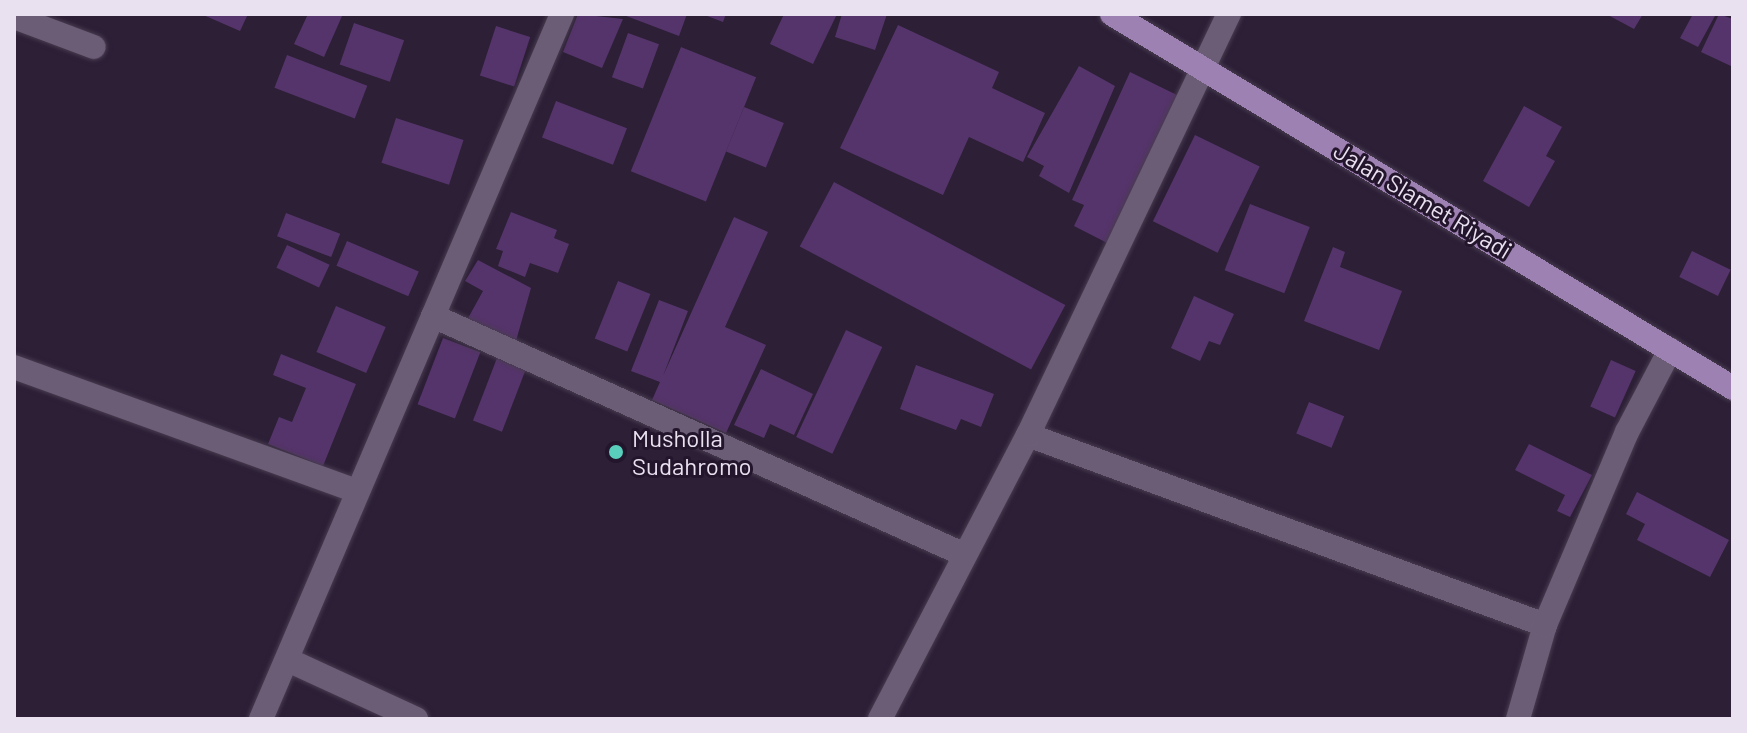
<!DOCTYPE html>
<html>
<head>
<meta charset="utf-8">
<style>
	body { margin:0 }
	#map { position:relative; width:1747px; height:733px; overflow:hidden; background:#2c1f36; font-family:Barlow,sans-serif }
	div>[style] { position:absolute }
	.building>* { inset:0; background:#55346b; transform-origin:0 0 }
	.roads { filter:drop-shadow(0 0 2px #483c50) drop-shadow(0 0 2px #483c50) }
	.minor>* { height:24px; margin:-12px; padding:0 12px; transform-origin:12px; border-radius:12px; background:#6c5d77 }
	.major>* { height:24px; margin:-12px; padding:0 12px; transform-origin:12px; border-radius:12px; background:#9e81b3 }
	.dots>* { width:22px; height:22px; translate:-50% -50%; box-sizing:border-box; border:4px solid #23162c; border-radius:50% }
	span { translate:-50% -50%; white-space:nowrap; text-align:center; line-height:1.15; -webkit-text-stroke:6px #23162c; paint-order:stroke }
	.street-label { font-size:24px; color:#e9e0f0 }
	.poi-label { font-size:24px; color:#e9e0f0 }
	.left { translate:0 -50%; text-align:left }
	.frame { position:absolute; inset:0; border:16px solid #e9e0f0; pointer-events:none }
</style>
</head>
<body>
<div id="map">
	<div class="building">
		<i style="clip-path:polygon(201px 14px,248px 14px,240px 31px)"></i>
		<i style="clip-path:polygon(308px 14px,342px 16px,324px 57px,294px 44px)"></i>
		<i style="clip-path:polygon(578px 14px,623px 19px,602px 68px,563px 52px)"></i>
		<i style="clip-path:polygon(621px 14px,687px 14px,679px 36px)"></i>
		<i style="clip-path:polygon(702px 14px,726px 14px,723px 22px)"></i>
		<i style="clip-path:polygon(784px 14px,837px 14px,813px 64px,770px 44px)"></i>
		<i style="clip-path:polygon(842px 14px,887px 14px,875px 50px,835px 37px)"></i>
		<i style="clip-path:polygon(1606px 14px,1643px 14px,1634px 29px)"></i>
		<i style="clip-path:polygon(1693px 14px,1716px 14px,1698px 47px,1680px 38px)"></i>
		<i style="clip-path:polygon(1719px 14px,1733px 19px,1733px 67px,1701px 52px)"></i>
		<i style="left:354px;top:23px;width:53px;height:44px;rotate:19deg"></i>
		<i style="clip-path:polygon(898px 25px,999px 72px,992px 88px,1045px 113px,1023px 162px,969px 137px,943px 195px,840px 148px)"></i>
		<i style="left:496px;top:26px;width:36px;height:52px;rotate:18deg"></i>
		<i style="left:628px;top:33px;width:33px;height:47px;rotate:20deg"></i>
		<i style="left:681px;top:47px;width:81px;height:134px;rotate:22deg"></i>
		<i style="left:287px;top:55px;width:86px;height:35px;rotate:21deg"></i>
		<i style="clip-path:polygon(1079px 66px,1115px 86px,1069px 193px,1039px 176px,1044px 166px,1027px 157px)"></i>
		<i style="clip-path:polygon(1130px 72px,1179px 96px,1113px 246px,1074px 226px,1084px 205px,1072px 200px)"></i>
		<i style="left:556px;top:101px;width:76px;height:39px;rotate:21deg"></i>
		<i style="clip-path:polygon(1524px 106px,1562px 127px,1546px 156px,1555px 161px,1529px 207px,1483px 181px)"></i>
		<i style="left:744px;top:107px;width:43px;height:48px;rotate:22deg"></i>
		<i style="left:396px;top:118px;width:71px;height:47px;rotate:18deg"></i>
		<i style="left:1195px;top:135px;width:72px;height:96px;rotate:26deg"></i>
		<i style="left:834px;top:182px;width:262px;height:73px;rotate:28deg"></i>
		<i style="left:1250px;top:204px;width:64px;height:71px;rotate:21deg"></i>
		<i style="clip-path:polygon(511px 212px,557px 230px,554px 238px,569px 244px,558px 273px,530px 263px,525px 277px,498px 266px,503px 251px,496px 249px)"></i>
		<i style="left:286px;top:213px;width:58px;height:25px;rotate:21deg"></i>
		<i style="clip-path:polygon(734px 217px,768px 232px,725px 327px,766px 345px,726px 433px,652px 400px,660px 382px,631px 371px,659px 300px,688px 311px,663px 376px)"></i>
		<i style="left:347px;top:241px;width:78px;height:27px;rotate:23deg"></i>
		<i style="left:287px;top:245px;width:47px;height:25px;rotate:25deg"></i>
		<i style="clip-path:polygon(1333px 247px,1345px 252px,1340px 267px,1402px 291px,1379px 350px,1304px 321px)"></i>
		<i style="left:1692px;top:251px;width:43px;height:29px;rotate:26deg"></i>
		<i style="clip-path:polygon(478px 260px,531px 288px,516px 341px,467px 320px,483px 291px,465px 281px)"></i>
		<i style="left:618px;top:281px;width:35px;height:62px;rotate:22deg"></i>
		<i style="clip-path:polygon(1194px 296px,1234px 314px,1220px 345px,1209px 341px,1200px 361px,1171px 348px)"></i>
		<i style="left:336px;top:306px;width:54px;height:50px;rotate:23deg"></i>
		<i style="left:846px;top:330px;width:40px;height:118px;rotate:25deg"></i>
		<i style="left:443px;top:338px;width:40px;height:71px;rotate:21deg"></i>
		<i style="clip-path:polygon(281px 354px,356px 384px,323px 466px,268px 444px,279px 417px,292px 422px,306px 388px,273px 375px)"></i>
		<i style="left:497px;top:358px;width:31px;height:67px;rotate:21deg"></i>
		<i style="left:1611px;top:360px;width:27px;height:51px;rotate:24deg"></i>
		<i style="clip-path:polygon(916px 365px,994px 394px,981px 427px,961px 419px,956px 430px,900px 409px)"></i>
		<i style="clip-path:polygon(761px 369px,813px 394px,794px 435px,770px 424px,764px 438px,734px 425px)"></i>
		<i style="left:1309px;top:402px;width:38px;height:34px;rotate:22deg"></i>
		<i style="clip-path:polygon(1529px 444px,1592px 475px,1570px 517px,1557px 511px,1565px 495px,1515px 470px)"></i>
		<i style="clip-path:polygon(1637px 492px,1729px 540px,1710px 577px,1637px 540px,1645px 524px,1626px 514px)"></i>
	</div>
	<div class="roads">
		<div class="minor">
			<i style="left:14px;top:17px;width:85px;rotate:20.6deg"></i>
			<i style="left:433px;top:316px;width:583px;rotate:24.19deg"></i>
			<i style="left:14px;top:367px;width:364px;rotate:19.9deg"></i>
			<i style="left:1028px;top:435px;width:551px;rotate:20.18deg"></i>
			<i style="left:288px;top:660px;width:141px;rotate:24.7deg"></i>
			<i style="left:261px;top:719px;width:767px;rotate:-66.88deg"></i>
			<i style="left:880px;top:719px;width:320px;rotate:-62.5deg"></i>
			<i style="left:1028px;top:435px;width:467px;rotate:-64.5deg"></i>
			<i style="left:1518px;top:719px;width:98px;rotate:-74deg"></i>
			<i style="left:1545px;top:625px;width:210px;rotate:-67deg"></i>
			<i style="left:1627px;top:432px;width:93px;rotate:-62.3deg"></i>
		</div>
		<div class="major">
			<i style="left:1112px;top:14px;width:725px;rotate:31.06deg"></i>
		</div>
	</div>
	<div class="dots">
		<i style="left:616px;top:452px;background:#5acebd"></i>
	</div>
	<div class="street-label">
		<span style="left:1423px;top:200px;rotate:31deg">Jalan Slamet Riyadi</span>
	</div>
	<div class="poi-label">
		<span class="left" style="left:632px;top:452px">Musholla<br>Sudahromo</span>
	</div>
	<div class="frame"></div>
</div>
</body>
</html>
